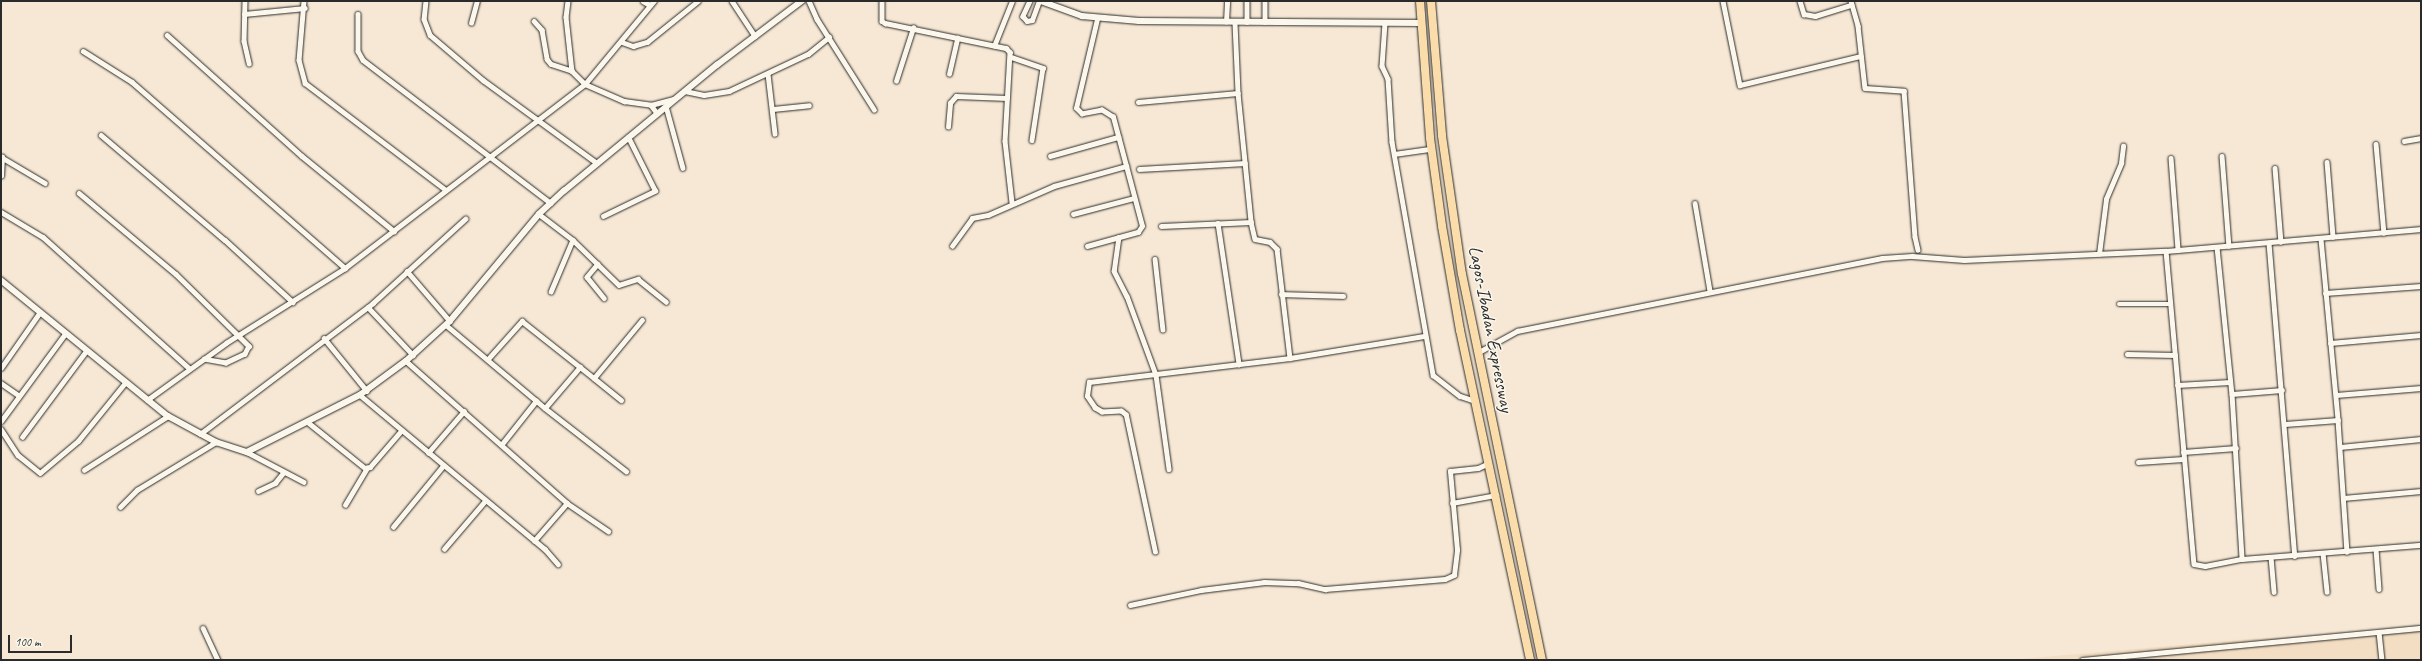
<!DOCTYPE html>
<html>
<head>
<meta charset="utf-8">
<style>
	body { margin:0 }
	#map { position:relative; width:2422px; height:661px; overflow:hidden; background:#f6e8d4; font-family:Caveat,sans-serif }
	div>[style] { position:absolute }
	.built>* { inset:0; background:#f3dec3 }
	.roads { filter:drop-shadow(0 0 1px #2b2b2b) drop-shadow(0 0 1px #2b2b2b) }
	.minor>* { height:4.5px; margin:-2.25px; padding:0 2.25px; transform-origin:2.25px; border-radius:2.25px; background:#fbf7ec }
	.tertiary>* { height:5.5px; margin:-2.75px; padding:0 2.75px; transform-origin:2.75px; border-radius:2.75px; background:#fbf7ec }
	.motorway>* { height:8px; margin:-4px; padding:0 4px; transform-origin:4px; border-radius:4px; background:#faddab }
	span { translate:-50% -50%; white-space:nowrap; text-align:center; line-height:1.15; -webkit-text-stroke:3px #fbf7ec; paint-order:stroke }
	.street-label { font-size:19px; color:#2b2b2b }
	.frame { position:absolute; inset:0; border:2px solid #2b2b2b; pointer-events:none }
	.scale { position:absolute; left:8px; top:635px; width:64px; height:18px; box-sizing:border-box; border:2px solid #2b2b2b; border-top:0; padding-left:5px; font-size:12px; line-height:14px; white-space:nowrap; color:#2b2b2b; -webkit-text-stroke:3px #fbf7ec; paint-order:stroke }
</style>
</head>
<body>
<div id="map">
	<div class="built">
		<i style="clip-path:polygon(2421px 630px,2421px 660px,2009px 660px,2250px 639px)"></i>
	</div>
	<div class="roads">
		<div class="minor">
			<i style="left:245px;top:1px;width:40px;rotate:91.4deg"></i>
			<i style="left:244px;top:41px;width:23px;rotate:77deg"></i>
			<i style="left:304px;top:1px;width:59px;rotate:94.8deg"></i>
			<i style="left:299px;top:60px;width:24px;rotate:75deg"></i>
			<i style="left:305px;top:83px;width:177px;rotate:37.2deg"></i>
			<i style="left:426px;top:1px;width:18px;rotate:96deg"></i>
			<i style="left:424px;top:19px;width:17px;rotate:69deg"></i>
			<i style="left:430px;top:35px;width:70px;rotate:40.3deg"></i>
			<i style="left:483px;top:80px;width:141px;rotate:36.1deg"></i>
			<i style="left:568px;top:1px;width:16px;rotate:97deg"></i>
			<i style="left:566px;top:17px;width:54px;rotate:83.7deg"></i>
			<i style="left:643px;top:1px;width:8px;rotate:30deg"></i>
			<i style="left:732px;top:1px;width:42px;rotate:56.7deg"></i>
			<i style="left:809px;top:1px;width:20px;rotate:66deg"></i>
			<i style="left:817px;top:19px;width:107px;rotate:57.7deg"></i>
			<i style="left:882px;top:1px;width:20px;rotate:90deg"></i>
			<i style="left:882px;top:21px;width:4px;rotate:34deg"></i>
			<i style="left:885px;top:23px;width:124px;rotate:11.7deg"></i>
			<i style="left:1006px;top:48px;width:6px;rotate:45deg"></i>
			<i style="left:1010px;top:52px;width:89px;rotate:93.2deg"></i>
			<i style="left:1005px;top:141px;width:61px;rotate:83.5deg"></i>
			<i style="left:1030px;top:1px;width:17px;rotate:115deg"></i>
			<i style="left:1023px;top:16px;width:6px;rotate:51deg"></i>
			<i style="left:1027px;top:21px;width:5px;rotate:-11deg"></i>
			<i style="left:1032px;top:20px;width:20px;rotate:-70deg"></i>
			<i style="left:1247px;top:1px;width:21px;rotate:90deg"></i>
			<i style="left:1265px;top:1px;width:21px;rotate:90deg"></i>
			<i style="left:1723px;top:1px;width:86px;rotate:78.6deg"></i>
			<i style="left:1740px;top:85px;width:124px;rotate:-13.5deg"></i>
			<i style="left:1800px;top:1px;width:14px;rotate:73deg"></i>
			<i style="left:1804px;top:14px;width:11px;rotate:10deg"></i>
			<i style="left:1815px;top:16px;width:38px;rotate:-17deg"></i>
			<i style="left:1851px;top:1px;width:26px;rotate:74deg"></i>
			<i style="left:1858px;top:26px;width:62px;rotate:83.6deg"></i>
			<i style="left:1865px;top:88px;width:39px;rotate:4deg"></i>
			<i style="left:1904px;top:91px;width:146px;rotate:85.7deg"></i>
			<i style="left:1915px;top:237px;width:13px;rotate:77deg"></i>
			<i style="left:244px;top:14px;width:61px;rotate:-5.6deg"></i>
			<i style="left:358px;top:14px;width:37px;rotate:90deg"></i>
			<i style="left:358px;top:51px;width:10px;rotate:61deg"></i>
			<i style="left:363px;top:60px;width:236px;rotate:37.3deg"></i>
			<i style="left:534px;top:21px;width:12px;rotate:48deg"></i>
			<i style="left:542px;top:30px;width:29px;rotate:80deg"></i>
			<i style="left:547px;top:59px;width:6px;rotate:51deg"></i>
			<i style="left:551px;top:64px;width:22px;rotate:18deg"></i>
			<i style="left:572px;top:71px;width:18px;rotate:45deg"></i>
			<i style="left:585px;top:84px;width:43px;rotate:23.6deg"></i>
			<i style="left:624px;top:101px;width:27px;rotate:8deg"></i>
			<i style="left:651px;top:105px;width:24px;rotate:-15deg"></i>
			<i style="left:1226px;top:22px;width:21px;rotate:-87deg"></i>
			<i style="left:471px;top:23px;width:23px;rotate:-75deg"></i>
			<i style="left:1235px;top:23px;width:70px;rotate:87.5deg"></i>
			<i style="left:1238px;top:93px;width:130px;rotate:84.2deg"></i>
			<i style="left:1251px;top:222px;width:17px;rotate:77deg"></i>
			<i style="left:1255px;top:239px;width:15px;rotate:11deg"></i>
			<i style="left:1270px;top:242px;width:10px;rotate:45deg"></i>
			<i style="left:1277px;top:249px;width:110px;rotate:83.2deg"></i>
			<i style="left:1385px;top:23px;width:43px;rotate:94deg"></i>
			<i style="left:1382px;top:66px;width:14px;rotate:65deg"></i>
			<i style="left:1388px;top:79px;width:63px;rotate:86.4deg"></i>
			<i style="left:1392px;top:142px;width:237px;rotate:80deg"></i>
			<i style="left:1433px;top:375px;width:34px;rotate:38deg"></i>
			<i style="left:1460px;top:396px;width:16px;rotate:18deg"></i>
			<i style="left:167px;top:35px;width:181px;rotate:41.9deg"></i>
			<i style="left:302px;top:156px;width:119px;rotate:39.2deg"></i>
			<i style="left:622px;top:42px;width:12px;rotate:20deg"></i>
			<i style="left:633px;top:46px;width:15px;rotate:-16deg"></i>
			<i style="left:647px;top:42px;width:65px;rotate:-38.8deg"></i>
			<i style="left:994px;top:46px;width:48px;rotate:-68.2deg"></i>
			<i style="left:83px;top:51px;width:58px;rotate:32.3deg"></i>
			<i style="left:132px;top:82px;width:283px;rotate:41.1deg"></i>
			<i style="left:1011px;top:57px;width:34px;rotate:19deg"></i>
			<i style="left:1043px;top:68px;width:73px;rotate:98.7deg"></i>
			<i style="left:768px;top:74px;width:60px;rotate:83.3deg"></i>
			<i style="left:949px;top:74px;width:37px;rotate:-77deg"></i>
			<i style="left:896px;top:81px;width:56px;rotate:-72.2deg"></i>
			<i style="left:685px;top:91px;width:19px;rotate:12deg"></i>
			<i style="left:704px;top:95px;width:25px;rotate:-9deg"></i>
			<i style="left:729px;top:91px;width:87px;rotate:-25.1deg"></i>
			<i style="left:808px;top:54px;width:27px;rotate:-39deg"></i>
			<i style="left:1138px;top:102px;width:100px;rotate:-5.1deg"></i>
			<i style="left:651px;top:105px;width:10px;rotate:53deg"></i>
			<i style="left:666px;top:106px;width:64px;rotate:74.7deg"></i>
			<i style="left:773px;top:109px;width:36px;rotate:-6deg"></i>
			<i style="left:948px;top:127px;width:24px;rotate:-85deg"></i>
			<i style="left:950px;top:103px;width:9px;rotate:-49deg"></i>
			<i style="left:956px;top:96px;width:51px;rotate:2.2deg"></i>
			<i style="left:101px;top:135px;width:162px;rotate:40.3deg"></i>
			<i style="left:225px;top:240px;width:92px;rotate:42.4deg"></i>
			<i style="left:2404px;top:141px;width:17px;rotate:-10deg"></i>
			<i style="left:2376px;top:144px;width:89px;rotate:84.9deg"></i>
			<i style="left:1394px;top:154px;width:37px;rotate:-8deg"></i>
			<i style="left:1050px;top:156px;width:71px;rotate:-15.6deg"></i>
			<i style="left:2222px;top:156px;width:90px;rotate:85.6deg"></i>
			<i style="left:1px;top:157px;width:51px;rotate:30.6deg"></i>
			<i style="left:2171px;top:158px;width:92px;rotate:85.6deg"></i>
			<i style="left:2327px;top:162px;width:75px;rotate:85.4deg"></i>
			<i style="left:2275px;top:168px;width:74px;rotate:85.4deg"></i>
			<i style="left:1139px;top:169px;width:106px;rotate:-3.2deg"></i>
			<i style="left:1px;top:176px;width:19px;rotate:-87deg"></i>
			<i style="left:79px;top:193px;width:126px;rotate:39.9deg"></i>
			<i style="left:176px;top:274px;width:103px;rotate:44.6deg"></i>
			<i style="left:249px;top:346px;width:9px;rotate:117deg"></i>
			<i style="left:245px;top:354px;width:21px;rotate:155deg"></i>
			<i style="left:226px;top:363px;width:22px;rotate:-170deg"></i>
			<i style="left:1695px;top:203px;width:89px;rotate:80.3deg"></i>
			<i style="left:1px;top:212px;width:49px;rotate:30.8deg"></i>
			<i style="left:43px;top:237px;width:196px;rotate:41.9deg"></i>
			<i style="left:539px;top:214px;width:43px;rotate:37.4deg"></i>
			<i style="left:573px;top:240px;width:56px;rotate:112.9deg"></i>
			<i style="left:1073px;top:214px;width:63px;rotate:-14.7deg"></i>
			<i style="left:603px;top:216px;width:58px;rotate:-25.7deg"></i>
			<i style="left:655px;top:191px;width:60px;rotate:-116.6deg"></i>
			<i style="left:1218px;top:223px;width:143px;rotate:81.5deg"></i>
			<i style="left:1161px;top:226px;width:90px;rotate:-2.5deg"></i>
			<i style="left:1119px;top:237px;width:34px;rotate:98deg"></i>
			<i style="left:1114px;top:271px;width:28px;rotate:63deg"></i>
			<i style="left:1127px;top:296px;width:84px;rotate:69.8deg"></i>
			<i style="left:1156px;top:375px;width:95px;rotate:82.1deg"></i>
			<i style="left:2321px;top:239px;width:182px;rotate:84.6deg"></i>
			<i style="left:2338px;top:420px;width:132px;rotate:86.1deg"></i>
			<i style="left:573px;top:240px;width:64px;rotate:44.4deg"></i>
			<i style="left:619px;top:285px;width:20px;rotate:-18deg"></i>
			<i style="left:638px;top:279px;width:36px;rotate:39deg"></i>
			<i style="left:2269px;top:243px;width:314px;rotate:85.3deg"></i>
			<i style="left:952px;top:246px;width:34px;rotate:-54deg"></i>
			<i style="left:972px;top:218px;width:16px;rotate:-11deg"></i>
			<i style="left:988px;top:215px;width:72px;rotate:-23.7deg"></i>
			<i style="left:1054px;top:186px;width:75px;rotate:-15.5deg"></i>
			<i style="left:1087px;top:246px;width:53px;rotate:-15.4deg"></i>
			<i style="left:1138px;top:232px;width:7px;rotate:-56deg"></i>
			<i style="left:1142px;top:226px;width:113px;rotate:-104.9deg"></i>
			<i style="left:1113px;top:117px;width:13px;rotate:-148deg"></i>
			<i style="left:1102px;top:110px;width:20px;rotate:169deg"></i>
			<i style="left:1082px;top:114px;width:8px;rotate:-135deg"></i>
			<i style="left:1076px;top:108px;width:91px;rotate:-76.7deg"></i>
			<i style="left:2217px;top:247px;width:148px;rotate:84.2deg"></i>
			<i style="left:2232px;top:394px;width:165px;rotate:86.5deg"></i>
			<i style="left:2166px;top:251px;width:314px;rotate:84.9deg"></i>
			<i style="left:2194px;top:564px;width:11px;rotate:10deg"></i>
			<i style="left:2205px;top:566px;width:38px;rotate:-11deg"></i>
			<i style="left:2242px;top:559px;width:180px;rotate:-4.5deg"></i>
			<i style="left:2099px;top:254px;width:55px;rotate:-82.7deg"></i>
			<i style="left:2106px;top:199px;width:39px;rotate:-67deg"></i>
			<i style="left:2121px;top:163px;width:17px;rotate:-83deg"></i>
			<i style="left:1155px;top:259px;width:71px;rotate:83.6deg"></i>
			<i style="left:598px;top:264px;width:17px;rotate:130deg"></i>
			<i style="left:587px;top:277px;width:27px;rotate:51deg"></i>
			<i style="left:407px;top:271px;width:66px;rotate:49.3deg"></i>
			<i style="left:2325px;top:293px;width:96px;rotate:-4.2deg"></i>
			<i style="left:1281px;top:294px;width:62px;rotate:1.8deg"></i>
			<i style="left:2119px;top:304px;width:51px"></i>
			<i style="left:368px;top:307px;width:66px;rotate:46.8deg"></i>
			<i style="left:446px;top:325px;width:129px;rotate:40deg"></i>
			<i style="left:545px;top:408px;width:103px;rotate:37.9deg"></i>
			<i style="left:324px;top:338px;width:68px;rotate:50.9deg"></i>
			<i style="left:2330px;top:343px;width:91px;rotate:-5deg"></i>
			<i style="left:1477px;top:353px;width:46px;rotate:-28.8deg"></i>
			<i style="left:1517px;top:331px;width:372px;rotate:-11.3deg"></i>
			<i style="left:1882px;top:258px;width:30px;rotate:-4deg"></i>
			<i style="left:1912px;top:256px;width:52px;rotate:4.4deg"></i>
			<i style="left:1964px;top:260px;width:202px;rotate:-2.6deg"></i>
			<i style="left:2166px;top:251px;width:256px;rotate:-4.9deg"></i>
			<i style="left:2127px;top:354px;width:48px;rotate:1.2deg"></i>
			<i style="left:488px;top:359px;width:51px;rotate:-48.2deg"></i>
			<i style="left:522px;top:321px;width:92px;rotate:38.4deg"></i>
			<i style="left:594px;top:378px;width:75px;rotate:-50.4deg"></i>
			<i style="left:406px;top:361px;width:215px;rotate:41.4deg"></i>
			<i style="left:567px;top:503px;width:50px;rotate:34.3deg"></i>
			<i style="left:1px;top:368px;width:68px;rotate:-55.1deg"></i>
			<i style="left:594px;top:378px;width:35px;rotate:39deg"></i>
			<i style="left:1px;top:383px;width:21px;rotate:35deg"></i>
			<i style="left:2177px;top:385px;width:53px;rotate:-3.2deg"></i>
			<i style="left:2232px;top:394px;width:50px;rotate:-4.6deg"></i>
			<i style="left:360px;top:395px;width:241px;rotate:39.8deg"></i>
			<i style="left:545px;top:549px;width:20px;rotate:49deg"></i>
			<i style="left:2336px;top:395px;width:85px;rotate:-4.7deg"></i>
			<i style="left:147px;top:400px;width:97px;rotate:-35.8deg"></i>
			<i style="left:226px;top:343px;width:141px;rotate:-32.2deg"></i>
			<i style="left:345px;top:268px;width:302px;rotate:-37.5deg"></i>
			<i style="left:585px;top:84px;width:108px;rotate:-50.3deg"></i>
			<i style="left:545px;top:408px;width:54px;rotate:-49.5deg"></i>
			<i style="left:1px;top:421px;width:108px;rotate:-53.7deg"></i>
			<i style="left:309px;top:423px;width:72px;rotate:38.8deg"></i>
			<i style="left:365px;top:468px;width:5px;rotate:-11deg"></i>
			<i style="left:370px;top:467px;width:48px;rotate:-49.3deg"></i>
			<i style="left:2285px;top:424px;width:53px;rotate:-4.3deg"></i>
			<i style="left:1px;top:429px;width:31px;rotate:57deg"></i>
			<i style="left:18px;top:455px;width:28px;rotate:39deg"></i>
			<i style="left:40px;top:473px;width:50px;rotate:-40.1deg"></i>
			<i style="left:78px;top:441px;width:75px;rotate:-51deg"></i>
			<i style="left:200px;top:434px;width:217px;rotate:-37.1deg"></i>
			<i style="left:373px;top:303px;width:125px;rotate:-42.4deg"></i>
			<i style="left:22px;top:437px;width:107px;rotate:-53.3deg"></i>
			<i style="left:502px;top:444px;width:55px;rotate:-51.7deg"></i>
			<i style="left:2340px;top:447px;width:81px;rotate:-5.6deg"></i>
			<i style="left:247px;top:452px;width:64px;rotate:27.8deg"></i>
			<i style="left:2183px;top:452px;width:53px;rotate:-4.3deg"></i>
			<i style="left:428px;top:453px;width:55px;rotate:-49.4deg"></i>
			<i style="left:2138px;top:462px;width:45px;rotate:-3.8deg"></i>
			<i style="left:84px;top:470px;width:100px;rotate:-32.7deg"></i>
			<i style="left:258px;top:491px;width:19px;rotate:-25deg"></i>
			<i style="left:275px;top:483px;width:13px;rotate:-51deg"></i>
			<i style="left:2343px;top:498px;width:78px;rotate:-5.1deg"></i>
			<i style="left:1452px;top:503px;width:45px;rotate:-10.3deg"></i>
			<i style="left:345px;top:505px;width:43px;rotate:-59.3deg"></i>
			<i style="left:120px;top:507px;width:24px;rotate:-45deg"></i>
			<i style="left:137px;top:490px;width:92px;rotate:-31.3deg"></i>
			<i style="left:393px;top:527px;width:79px;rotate:-50.7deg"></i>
			<i style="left:534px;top:541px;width:50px;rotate:-49deg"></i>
			<i style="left:444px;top:549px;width:63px;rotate:-49.5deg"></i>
			<i style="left:2376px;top:549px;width:40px;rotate:85.7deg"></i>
			<i style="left:1155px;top:552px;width:140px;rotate:-102deg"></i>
			<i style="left:1126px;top:415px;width:6px;rotate:-141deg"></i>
			<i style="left:1121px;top:411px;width:19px;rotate:177deg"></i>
			<i style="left:1102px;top:412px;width:8px;rotate:-150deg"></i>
			<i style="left:1095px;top:408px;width:14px;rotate:-124deg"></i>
			<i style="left:1087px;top:396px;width:14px;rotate:-82deg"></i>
			<i style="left:1089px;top:382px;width:202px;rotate:-6.8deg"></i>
			<i style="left:1290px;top:358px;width:137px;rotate:-9.3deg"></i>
			<i style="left:2323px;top:553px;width:39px;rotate:84deg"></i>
			<i style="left:2271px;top:557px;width:35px;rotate:85deg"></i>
			<i style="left:1130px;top:605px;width:73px;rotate:-11.9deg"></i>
			<i style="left:1201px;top:590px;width:64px;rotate:-7.2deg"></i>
			<i style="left:1264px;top:582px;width:34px;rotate:2deg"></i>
			<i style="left:1298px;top:583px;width:28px;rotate:13deg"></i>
			<i style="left:1325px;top:589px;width:120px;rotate:-4.8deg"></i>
			<i style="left:1445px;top:579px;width:10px;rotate:-24deg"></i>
			<i style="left:1454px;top:575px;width:25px;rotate:-83deg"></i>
			<i style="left:1457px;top:550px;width:79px;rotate:-95.1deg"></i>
			<i style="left:1450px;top:471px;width:28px;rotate:-6deg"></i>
			<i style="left:1478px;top:468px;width:12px;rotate:-24deg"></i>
			<i style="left:203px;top:628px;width:35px;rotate:65deg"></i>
			<i style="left:2379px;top:632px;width:28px;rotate:84deg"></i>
			<i style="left:2082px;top:660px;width:341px;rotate:-5.4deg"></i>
		</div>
		<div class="tertiary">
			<i style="left:1041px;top:1px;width:44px;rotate:20.1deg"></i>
			<i style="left:1082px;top:16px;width:57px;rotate:5deg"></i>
			<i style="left:1139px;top:21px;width:282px;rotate:0.4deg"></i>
			<i style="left:1px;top:280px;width:215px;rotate:39.2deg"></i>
			<i style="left:168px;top:416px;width:55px;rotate:28.4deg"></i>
			<i style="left:216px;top:442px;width:33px;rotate:18deg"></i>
			<i style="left:247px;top:452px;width:127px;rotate:-26.8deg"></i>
			<i style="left:360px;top:395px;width:57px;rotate:-36.5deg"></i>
			<i style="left:406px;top:361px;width:59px;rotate:-42.3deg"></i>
			<i style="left:450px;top:321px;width:139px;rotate:-50.2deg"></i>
			<i style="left:539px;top:214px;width:34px;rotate:-43deg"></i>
			<i style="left:564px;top:191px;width:198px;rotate:-39.5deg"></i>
			<i style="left:717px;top:65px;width:106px;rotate:-37deg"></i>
		</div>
		<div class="motorway">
			<i style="left:1420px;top:1px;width:137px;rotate:85.8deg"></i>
			<i style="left:1430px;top:138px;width:89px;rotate:82.2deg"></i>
			<i style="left:1442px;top:226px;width:106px;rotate:80.2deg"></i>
			<i style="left:1460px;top:330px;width:337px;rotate:78deg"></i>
			<i style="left:1431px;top:1px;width:135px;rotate:85.3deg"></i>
			<i style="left:1442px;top:136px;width:139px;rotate:81.8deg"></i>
			<i style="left:1462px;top:274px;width:394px;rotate:78.3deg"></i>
		</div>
	</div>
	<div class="street-label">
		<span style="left:1490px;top:329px;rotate:79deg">Lagos-Ibadan Expressway</span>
	</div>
	<div class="frame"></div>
	<div class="scale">100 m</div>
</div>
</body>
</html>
